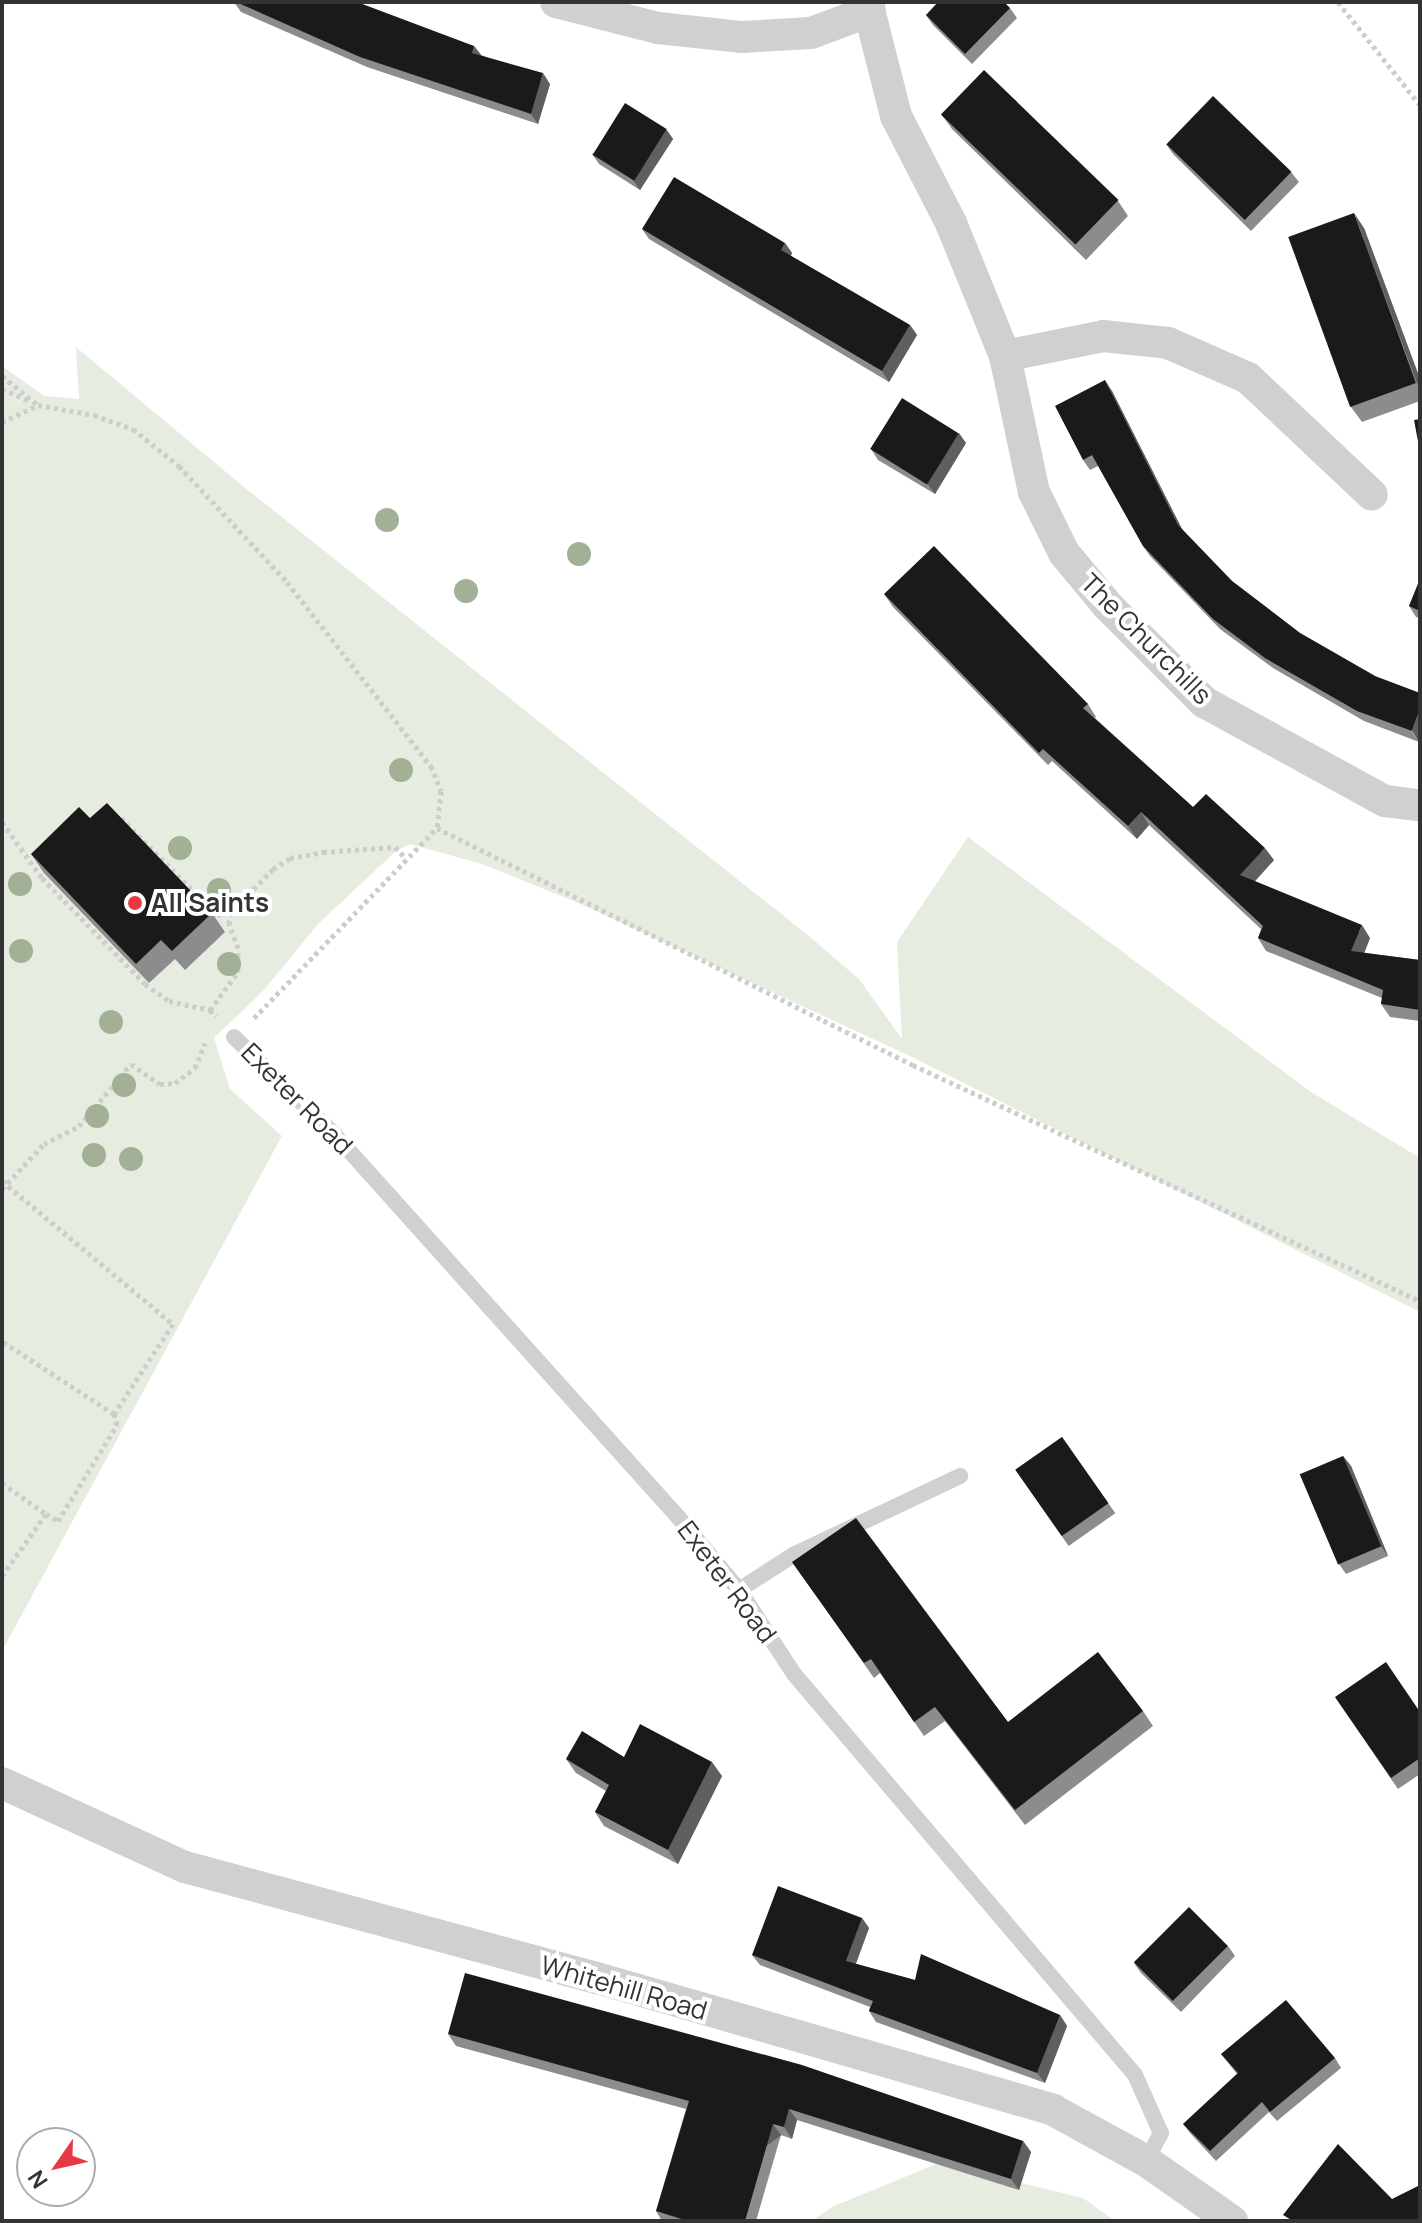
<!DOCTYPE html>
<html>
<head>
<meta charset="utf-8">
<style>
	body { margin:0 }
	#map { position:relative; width:1422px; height:2223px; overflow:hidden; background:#fff; font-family:Manrope,sans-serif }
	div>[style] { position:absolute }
	.green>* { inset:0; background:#e6ecdf }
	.path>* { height:5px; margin-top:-2.5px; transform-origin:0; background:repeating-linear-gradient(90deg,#cdcdcd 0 4px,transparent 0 8px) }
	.lane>* { height:16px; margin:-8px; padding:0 8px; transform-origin:8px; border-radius:8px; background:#d0d0d0 }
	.street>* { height:32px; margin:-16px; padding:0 16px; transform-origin:16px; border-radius:16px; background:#d0d0d0 }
	.trees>* { width:24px; height:24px; margin:-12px; border-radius:50%; background:#a2b095 }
	.wall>* { inset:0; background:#8c8c8c; transform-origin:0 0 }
	.shaded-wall>* { inset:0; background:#5f5f5f; transform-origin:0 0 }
	.building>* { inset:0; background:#1a1a1a; transform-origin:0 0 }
	.dots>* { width:22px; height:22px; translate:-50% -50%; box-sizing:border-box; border:4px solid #fff; border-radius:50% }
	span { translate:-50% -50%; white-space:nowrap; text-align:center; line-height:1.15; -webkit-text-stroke:8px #fff; paint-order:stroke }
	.street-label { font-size:26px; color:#333 }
	.poi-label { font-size:26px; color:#333; font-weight:700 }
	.left { translate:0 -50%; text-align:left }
	.frame { position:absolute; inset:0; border:4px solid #333; pointer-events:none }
	.north { position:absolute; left:16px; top:2127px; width:80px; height:80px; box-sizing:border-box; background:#fff; border:2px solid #adadad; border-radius:50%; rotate:236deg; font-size:22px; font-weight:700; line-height:32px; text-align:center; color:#333 }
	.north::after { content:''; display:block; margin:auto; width:28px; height:36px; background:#e63946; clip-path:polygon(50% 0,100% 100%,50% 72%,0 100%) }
</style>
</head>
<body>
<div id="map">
	<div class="green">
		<i style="clip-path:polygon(76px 347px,244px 487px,810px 937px,859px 979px,902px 1039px,897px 942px,968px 837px,1311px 1092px,1420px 1158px,1420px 1312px,910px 1056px,581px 904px,482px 864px,410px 844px,396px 851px,318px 924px,263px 991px,214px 1038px,230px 1089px,282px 1136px,2px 1651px,2px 366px,44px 396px,79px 399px)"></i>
		<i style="clip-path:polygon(939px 2163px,1083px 2198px,1115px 2221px,811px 2221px,834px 2206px)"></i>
	</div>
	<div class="path">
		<i style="left:1338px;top:2px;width:132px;rotate:51.5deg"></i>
		<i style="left:2px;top:376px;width:46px;rotate:38.9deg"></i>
		<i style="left:2px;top:389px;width:30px;rotate:23deg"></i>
		<i style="left:2px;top:422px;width:40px;rotate:-25deg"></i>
		<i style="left:38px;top:405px;width:57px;rotate:10.1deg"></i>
		<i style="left:94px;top:415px;width:41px;rotate:19.7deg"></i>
		<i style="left:133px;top:429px;width:59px;rotate:38.8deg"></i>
		<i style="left:179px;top:466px;width:158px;rotate:47deg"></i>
		<i style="left:287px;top:582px;width:234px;rotate:52deg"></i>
		<i style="left:431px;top:766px;width:27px;rotate:68deg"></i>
		<i style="left:441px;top:791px;width:37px;rotate:96deg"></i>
		<i style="left:117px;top:821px;width:5px;rotate:-37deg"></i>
		<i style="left:121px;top:818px;width:136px;rotate:45.3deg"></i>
		<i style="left:217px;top:915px;width:14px;rotate:-12deg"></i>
		<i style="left:2px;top:822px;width:69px;rotate:54.5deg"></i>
		<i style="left:42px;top:878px;width:148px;rotate:45.8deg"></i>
		<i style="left:145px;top:984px;width:29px;rotate:35deg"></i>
		<i style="left:169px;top:1001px;width:42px;rotate:12.4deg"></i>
		<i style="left:210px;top:1010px;width:9px;rotate:49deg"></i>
		<i style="left:210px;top:1010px;width:47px;rotate:-53.6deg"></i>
		<i style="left:238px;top:972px;width:24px;rotate:-90deg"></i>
		<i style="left:238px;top:948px;width:26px;rotate:-111deg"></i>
		<i style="left:229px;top:924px;width:12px;rotate:-81deg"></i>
		<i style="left:231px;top:912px;width:60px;rotate:-45.7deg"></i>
		<i style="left:273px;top:869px;width:20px;rotate:-33deg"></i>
		<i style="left:290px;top:858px;width:34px;rotate:-10deg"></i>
		<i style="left:323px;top:852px;width:72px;rotate:-4deg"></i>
		<i style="left:395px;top:847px;width:14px;rotate:45deg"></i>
		<i style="left:254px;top:1018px;width:264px;rotate:-46.1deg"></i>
		<i style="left:437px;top:828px;width:532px;rotate:26.47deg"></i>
		<i style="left:913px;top:1065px;width:559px;rotate:24.96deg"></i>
		<i style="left:2px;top:1181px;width:223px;rotate:39.9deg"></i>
		<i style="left:173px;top:1324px;width:108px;rotate:123.2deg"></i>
		<i style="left:114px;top:1414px;width:134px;rotate:-146.9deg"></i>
		<i style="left:2px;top:1189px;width:62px;rotate:-47deg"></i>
		<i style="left:44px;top:1144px;width:39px;rotate:-27deg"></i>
		<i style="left:79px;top:1126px;width:81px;rotate:-50deg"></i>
		<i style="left:131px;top:1064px;width:35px;rotate:35deg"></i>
		<i style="left:160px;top:1084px;width:15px;rotate:-4deg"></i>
		<i style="left:175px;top:1083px;width:25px;rotate:-37deg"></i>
		<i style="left:195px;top:1068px;width:27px;rotate:-68deg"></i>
		<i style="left:2px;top:1483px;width:54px;rotate:35.2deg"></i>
		<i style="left:46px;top:1514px;width:76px;rotate:125.4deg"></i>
		<i style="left:46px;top:1514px;width:14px;rotate:30deg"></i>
		<i style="left:58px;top:1521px;width:113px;rotate:-58.4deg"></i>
		<i style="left:117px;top:1425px;width:11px;rotate:-105deg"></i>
	</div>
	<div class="lane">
		<i style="left:234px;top:1037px;width:141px;rotate:44.1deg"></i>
		<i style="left:335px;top:1135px;width:513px;rotate:48.08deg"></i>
		<i style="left:678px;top:1517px;width:95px;rotate:50.1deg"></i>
		<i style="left:739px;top:1590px;width:100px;rotate:56.8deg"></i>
		<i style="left:794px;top:1674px;width:526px;rotate:49.62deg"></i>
		<i style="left:1135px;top:2075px;width:64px;rotate:65.9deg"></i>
		<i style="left:1161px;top:2133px;width:32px;rotate:118deg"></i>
		<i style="left:739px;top:1590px;width:64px;rotate:-32.9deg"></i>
		<i style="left:793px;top:1555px;width:185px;rotate:-25.3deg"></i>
	</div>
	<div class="street">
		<i style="left:556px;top:2px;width:105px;rotate:14.3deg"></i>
		<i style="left:658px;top:28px;width:83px;rotate:6.2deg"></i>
		<i style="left:741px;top:37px;width:70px;rotate:-3.3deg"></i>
		<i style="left:811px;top:33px;width:63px;rotate:-20.4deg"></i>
		<i style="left:867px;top:2px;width:118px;rotate:75.7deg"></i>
		<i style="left:896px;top:116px;width:120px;rotate:62.8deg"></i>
		<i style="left:951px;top:223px;width:144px;rotate:67.9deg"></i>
		<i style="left:1005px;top:356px;width:139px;rotate:78deg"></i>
		<i style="left:1034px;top:492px;width:68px;rotate:63.8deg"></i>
		<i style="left:1064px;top:553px;width:69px;rotate:50.3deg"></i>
		<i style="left:1108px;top:606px;width:136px;rotate:45deg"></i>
		<i style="left:1204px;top:702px;width:206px;rotate:28.7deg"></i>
		<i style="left:1385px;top:801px;width:35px;rotate:7deg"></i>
		<i style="left:1005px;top:356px;width:100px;rotate:-11.5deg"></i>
		<i style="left:1103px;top:336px;width:65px;rotate:6.1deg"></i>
		<i style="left:1168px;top:343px;width:87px;rotate:23.6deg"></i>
		<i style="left:1248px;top:378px;width:170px;rotate:43.3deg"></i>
		<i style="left:2px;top:1783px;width:201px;rotate:24.7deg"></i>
		<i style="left:185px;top:1867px;width:427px;rotate:15.1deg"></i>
		<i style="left:597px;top:1978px;width:475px;rotate:16.1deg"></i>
		<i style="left:1053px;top:2110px;width:106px;rotate:28.7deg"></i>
		<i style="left:1146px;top:2161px;width:105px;rotate:34.9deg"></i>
	</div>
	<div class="trees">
		<i style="left:387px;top:520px"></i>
		<i style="left:579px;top:554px"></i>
		<i style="left:466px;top:591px"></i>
		<i style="left:401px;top:770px"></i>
		<i style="left:180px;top:848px"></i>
		<i style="left:20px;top:884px"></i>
		<i style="left:219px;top:890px"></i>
		<i style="left:21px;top:951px"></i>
		<i style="left:229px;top:964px"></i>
		<i style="left:111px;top:1022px"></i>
		<i style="left:124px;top:1085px"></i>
		<i style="left:97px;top:1116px"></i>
		<i style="left:94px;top:1155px"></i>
		<i style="left:131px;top:1159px"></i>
	</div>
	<div class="wall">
		<i style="clip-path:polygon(234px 2px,474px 46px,481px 55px,550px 84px,538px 124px,367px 67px,241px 12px)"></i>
		<i style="clip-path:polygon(1010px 8px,1017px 18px,972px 64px,933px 25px,926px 15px)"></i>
		<i style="clip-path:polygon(941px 114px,1118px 201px,1128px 216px,1086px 260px,952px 129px)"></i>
		<i style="clip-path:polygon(666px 129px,673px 139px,640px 190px,599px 164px,592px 154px)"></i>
		<i style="clip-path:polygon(1166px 144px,1291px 172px,1299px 182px,1251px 231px,1173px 154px)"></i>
		<i style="clip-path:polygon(1364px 228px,1420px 379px,1420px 401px,1362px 422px,1351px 407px)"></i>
		<i style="clip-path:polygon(642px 229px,785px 243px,792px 253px,791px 256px,910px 325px,917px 335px,889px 382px,649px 239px)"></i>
		<i style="clip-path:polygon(1112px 391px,1182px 529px,1232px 581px,1300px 633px,1375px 676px,1419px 742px,1364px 721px,1273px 668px,1220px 629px,1150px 556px,1143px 546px,1098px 466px,1090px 470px,1083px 460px)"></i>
		<i style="clip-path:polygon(966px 443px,935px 494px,878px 460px,871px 449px)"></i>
		<i style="clip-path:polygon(1420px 579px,1420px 618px,1416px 617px,1409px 606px)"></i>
		<i style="clip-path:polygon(884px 594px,1088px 704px,1096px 717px,1095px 718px,1193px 807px,1274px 860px,1254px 881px,1370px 938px,1364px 953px,1420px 960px,1420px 1021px,1390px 1017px,1381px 1004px,1382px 998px,1266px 951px,1258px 938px,1261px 929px,1149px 825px,1137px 839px,1052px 761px,1048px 765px,893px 607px)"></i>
		<i style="clip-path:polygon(90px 818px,212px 913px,225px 932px,185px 970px,175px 959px,149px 983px,44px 873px,31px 854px)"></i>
		<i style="left:1062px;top:1437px;width:93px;height:57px;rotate:55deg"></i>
		<i style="clip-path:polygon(1343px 1456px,1351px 1466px,1388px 1556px,1346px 1574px,1339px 1564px)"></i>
		<i style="clip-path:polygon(792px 1562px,1008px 1722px,1143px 1711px,1153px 1726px,1025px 1825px,945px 1721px,924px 1736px,880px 1673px,874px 1678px)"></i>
		<i style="clip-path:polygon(1335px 1697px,1420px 1712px,1420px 1774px,1398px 1789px)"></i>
		<i style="clip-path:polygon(624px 1757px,722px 1776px,678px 1864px,604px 1826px,595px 1812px,606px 1791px,576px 1773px,566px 1759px)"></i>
		<i style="clip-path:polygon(862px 1918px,869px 1928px,856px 1964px,915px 1980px,1060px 2015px,1067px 2026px,1045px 2083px,876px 2022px,869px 2011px,870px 2007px,760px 1965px,752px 1955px)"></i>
		<i style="clip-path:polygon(1228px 1946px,1235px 1956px,1181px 2012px,1141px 1973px,1134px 1963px)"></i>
		<i style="clip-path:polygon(448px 2034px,1023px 2141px,1031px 2152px,1019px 2190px,797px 2120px,792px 2139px,781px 2135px,756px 2221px,662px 2221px,656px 2211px,686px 2109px,456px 2046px)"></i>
		<i style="clip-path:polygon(1221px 2054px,1335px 2058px,1341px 2068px,1277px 2121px,1269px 2112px,1216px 2161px,1190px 2133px,1183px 2124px,1237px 2074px)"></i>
	</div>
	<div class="shaded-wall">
		<i style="clip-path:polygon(474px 46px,482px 56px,472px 53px)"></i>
		<i style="clip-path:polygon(543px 73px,550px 84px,538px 124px,531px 114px)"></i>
		<i style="clip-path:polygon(666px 129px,673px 139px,640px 190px,633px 180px)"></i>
		<i style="clip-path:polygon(1354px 213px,1364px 228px,1420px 379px,1420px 388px,1417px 383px)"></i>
		<i style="clip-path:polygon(785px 243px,792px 253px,788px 261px,781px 250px)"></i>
		<i style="clip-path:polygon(910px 325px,917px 335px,889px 382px,882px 371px)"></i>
		<i style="clip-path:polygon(1105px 380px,1112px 391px,1185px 535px,1178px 525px)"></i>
		<i style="clip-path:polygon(959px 433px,966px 443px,935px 494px,927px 483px)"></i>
		<i style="clip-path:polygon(1420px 709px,1420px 738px,1419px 742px,1412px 731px)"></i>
		<i style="clip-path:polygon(1141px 812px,1149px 825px,1137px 839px,1128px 826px)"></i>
		<i style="clip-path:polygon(1265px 848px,1274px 860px,1249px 888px,1240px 875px)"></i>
		<i style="clip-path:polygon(1362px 925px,1370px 938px,1360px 964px,1351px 951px)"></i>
		<i style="clip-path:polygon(1343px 1456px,1351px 1466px,1388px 1556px,1381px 1546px)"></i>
		<i style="clip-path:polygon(712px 1762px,722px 1776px,678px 1864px,668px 1850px)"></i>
		<i style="clip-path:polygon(862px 1918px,869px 1928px,853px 1971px,846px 1961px)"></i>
		<i style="clip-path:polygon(1060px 2015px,1067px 2026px,1045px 2083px,1037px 2073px)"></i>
		<i style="clip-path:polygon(789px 2109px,797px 2120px,792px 2139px,784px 2127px)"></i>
		<i style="left:773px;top:2124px;width:14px;height:101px;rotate:54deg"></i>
		<i style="clip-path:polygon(1023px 2141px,1031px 2152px,1019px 2190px,1011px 2179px)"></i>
	</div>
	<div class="building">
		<i style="clip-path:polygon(236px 2px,357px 2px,474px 46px,472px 53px,543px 73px,531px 114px,360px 57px)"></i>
		<i style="clip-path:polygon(938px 2px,1004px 2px,1010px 8px,965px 54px,926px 15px)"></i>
		<i style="left:984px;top:70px;width:187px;height:62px;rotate:44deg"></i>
		<i style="left:1213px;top:96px;width:109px;height:67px;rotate:44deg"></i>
		<i style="left:625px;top:103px;width:49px;height:61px;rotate:32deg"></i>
		<i style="clip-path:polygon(674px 177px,785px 243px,781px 250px,910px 325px,882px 371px,642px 229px)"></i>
		<i style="left:1354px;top:213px;width:181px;height:70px;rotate:70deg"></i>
		<i style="clip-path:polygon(1105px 380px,1178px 525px,1232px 581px,1300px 633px,1375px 676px,1420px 693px,1420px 709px,1412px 731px,1357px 711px,1265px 658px,1213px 619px,1143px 546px,1092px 455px,1083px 460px,1055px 406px)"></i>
		<i style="left:902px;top:398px;width:67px;height:60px;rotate:32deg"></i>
		<i style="clip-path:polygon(1420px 419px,1420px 452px,1414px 420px)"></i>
		<i style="clip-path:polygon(934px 546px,1088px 704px,1083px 708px,1193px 807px,1206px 794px,1265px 848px,1240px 875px,1362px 925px,1351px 951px,1420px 960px,1420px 1010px,1381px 1004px,1383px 990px,1258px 938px,1263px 926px,1141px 812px,1128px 826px,1043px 749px,1039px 753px,884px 594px)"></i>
		<i style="clip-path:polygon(1420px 579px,1420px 611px,1409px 606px)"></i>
		<i style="clip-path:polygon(107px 803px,212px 913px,172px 951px,161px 940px,136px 964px,31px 854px,79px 807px,90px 818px)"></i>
		<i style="left:1062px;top:1437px;width:81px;height:57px;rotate:55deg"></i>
		<i style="left:1343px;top:1456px;width:98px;height:47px;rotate:67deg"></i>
		<i style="clip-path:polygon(856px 1518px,1008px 1722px,1098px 1652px,1143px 1711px,1015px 1810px,935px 1707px,914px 1722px,871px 1659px,864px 1663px,792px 1562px)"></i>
		<i style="clip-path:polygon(1386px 1662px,1420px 1712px,1420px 1758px,1391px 1778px,1335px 1697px)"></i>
		<i style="clip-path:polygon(640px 1724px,712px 1762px,668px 1850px,595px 1812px,609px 1785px,566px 1759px,582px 1731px,624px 1757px)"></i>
		<i style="clip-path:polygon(778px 1886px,862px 1918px,846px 1961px,915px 1980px,921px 1954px,1060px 2015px,1037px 2073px,869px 2011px,873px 2001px,752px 1955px)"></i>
		<i style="left:1189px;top:1907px;width:55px;height:78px;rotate:45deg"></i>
		<i style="clip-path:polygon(465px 1973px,802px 2065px,1023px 2141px,1011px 2179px,789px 2109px,784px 2127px,773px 2124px,745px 2221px,688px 2221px,656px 2211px,689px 2101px,448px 2034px)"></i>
		<i style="clip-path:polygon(1286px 2000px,1335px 2058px,1270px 2112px,1262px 2102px,1210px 2151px,1183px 2124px,1238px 2073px,1221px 2054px)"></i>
		<i style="clip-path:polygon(1338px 2144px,1392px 2199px,1420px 2185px,1420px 2220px,1293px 2221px,1283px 2215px)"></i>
	</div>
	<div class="dots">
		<i style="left:135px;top:903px;background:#e63946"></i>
	</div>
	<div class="street-label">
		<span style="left:1146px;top:639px;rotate:45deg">The Churchills</span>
		<span style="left:297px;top:1099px;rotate:45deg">Exeter Road</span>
		<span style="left:727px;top:1582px;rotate:53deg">Exeter Road</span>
		<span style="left:624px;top:1988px;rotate:16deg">Whitehill Road</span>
	</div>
	<div class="poi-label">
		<span class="left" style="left:151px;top:903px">All Saints</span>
	</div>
	<div class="frame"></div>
	<div class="north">N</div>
</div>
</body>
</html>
